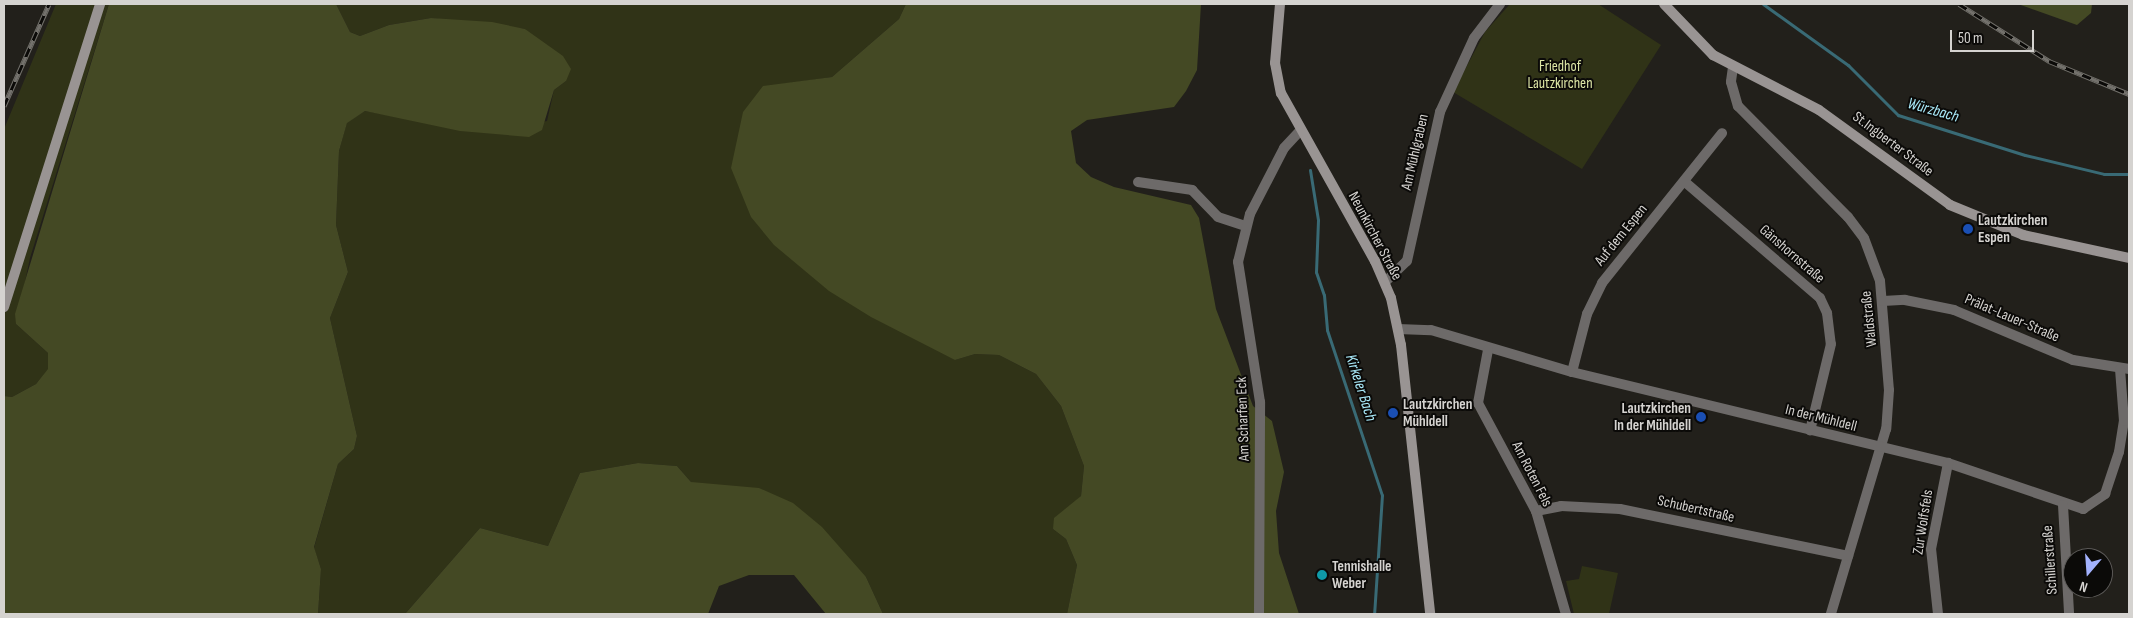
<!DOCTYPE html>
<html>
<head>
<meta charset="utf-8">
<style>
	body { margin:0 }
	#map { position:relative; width:2133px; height:618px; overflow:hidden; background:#22201b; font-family:"Sofia Sans Condensed",sans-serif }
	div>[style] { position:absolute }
	.green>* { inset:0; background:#303317 }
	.forest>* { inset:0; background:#444924 }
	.stream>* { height:3px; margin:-1.5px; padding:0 1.5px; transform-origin:1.5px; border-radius:1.5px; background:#396a75 }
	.minor>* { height:10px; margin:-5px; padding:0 5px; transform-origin:5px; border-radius:5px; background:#6d6a69 }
	.secondary>* { height:10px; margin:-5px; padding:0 5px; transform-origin:5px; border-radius:5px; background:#999493 }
	.rail>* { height:5px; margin-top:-2.5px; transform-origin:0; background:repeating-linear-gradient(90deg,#0b0a08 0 9px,#73716c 0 18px); box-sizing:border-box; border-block:1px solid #73716c }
	.dots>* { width:14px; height:14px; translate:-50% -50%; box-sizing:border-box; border:2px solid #0b0a08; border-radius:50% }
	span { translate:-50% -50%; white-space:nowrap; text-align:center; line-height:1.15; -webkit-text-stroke:4px #0b0a08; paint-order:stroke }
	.park-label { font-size:15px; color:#dde6a5 }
	.street-label { font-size:15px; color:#d5d3d0 }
	.poi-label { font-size:15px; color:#d5d3d0; font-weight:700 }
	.left { translate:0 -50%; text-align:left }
	.right { translate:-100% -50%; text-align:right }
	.water-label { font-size:16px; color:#aaebfb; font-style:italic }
	.frame { position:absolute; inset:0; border:5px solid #d5d3d0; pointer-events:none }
	.north { position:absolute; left:2063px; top:548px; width:50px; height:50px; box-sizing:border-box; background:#0b0a08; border:1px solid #5c5a58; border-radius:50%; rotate:198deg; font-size:14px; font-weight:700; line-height:20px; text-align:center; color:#d5d3d0 }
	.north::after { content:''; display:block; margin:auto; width:18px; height:22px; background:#a3b2fd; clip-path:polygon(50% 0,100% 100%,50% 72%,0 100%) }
	.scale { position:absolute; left:1950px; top:30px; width:84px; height:22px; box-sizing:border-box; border:2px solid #d5d3d0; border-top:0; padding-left:6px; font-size:15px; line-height:18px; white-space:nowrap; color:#d5d3d0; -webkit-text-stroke:4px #0b0a08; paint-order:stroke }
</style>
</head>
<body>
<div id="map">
	<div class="green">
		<i style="clip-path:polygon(56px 4px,109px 4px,30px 258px,16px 324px,48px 353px,48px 370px,36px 384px,12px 397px,4px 396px,4px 129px)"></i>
		<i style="clip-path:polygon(336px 4px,906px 4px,899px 19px,832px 77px,763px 87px,955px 360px,975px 354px,999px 355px,1036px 374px,1061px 406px,1084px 466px,1081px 496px,1053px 529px,1066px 539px,1077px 565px,1067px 614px,883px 614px,866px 577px,691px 482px,677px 466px,638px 463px,580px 473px,548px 546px,480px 528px,405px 614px,318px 614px,321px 569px,314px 548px,338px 464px,354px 449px,357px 436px,330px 318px,348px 272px,336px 225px,339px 151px,347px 122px,365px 111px,489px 133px,547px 121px,554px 90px,566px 81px,525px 29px,431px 18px,389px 25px,360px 36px,350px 32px)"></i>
		<i style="clip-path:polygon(1510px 4px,1598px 4px,1661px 45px,1582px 169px,1453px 92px,1485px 32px)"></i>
		<i style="clip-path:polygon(1582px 566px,1618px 573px,1609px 614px,1574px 614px,1566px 581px,1579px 579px)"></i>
	</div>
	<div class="forest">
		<i style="clip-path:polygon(109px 4px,336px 4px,350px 32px,360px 36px,389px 25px,431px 18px,492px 22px,525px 29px,563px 56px,571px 69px,566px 81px,554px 90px,542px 130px,529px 137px,460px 131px,365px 111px,347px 123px,339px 151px,336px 225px,348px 272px,330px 318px,357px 436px,354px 449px,338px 464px,314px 547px,321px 569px,318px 614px,4px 614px,4px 396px,12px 397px,36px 384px,48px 369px,48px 353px,16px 324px,15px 314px)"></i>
		<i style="clip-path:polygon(906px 4px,1201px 4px,1197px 70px,1186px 91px,1174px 107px,1087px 120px,1071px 131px,1076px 163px,1091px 177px,1114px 187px,1191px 205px,1199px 218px,1216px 309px,1253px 406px,1272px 421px,1284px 472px,1276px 511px,1279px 553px,1299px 614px,1067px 614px,1077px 565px,1066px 539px,1053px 529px,1054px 518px,1081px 496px,1084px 466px,1061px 406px,1036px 374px,999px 355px,975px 354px,955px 360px,871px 317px,829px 291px,774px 245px,751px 217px,731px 168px,743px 112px,763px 86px,832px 77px,899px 19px)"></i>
		<i style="clip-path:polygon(2018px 4px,2092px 4px,2091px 13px,2077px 25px)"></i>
		<i style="clip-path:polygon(638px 463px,677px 466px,691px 482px,759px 488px,793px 503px,822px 527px,866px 577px,883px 614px,826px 614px,794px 575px,749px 575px,719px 586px,708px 614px,405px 614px,480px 528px,548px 546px,580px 473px)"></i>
	</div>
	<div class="stream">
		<i style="left:1763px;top:4px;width:105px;rotate:35.7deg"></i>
		<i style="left:1848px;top:65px;width:71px;rotate:45deg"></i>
		<i style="left:1898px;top:115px;width:133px;rotate:17.5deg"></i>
		<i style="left:2025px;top:155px;width:81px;rotate:13.5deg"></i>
		<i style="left:2104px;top:174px;width:25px"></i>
		<i style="left:1310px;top:170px;width:51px;rotate:80.9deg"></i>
		<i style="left:1318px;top:220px;width:52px;rotate:92.2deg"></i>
		<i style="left:1316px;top:272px;width:24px;rotate:71deg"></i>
		<i style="left:1324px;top:295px;width:35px;rotate:85deg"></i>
		<i style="left:1327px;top:330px;width:174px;rotate:71.6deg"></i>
		<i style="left:1382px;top:495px;width:119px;rotate:93.8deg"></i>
	</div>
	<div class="minor">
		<i style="left:1733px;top:67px;width:15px;rotate:98deg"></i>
		<i style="left:1731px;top:82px;width:25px;rotate:74deg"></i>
		<i style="left:1738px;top:106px;width:156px;rotate:45.3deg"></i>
		<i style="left:1848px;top:217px;width:26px;rotate:53deg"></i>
		<i style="left:1864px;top:238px;width:46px;rotate:69.6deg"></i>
		<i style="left:1880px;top:281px;width:109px;rotate:85.3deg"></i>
		<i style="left:1889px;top:390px;width:39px;rotate:94deg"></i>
		<i style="left:1886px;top:429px;width:193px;rotate:106.6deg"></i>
		<i style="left:1138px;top:182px;width:55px;rotate:8.4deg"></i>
		<i style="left:1192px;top:190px;width:37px;rotate:46deg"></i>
		<i style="left:1218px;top:217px;width:28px;rotate:18deg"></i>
		<i style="left:1685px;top:182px;width:178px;rotate:40.7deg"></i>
		<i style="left:1820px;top:298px;width:17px;rotate:65deg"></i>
		<i style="left:1827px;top:313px;width:31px;rotate:83deg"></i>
		<i style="left:1831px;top:344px;width:89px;rotate:103.6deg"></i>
		<i style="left:1385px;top:282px;width:30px;rotate:-44deg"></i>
		<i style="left:1407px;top:261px;width:153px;rotate:-77.5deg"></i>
		<i style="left:1440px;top:112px;width:81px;rotate:-65.3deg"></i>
		<i style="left:1474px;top:38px;width:43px;rotate:-52.6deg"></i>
		<i style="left:1883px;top:301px;width:22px;rotate:-3deg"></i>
		<i style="left:1905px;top:300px;width:50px;rotate:11.5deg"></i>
		<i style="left:1954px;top:310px;width:129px;rotate:22.8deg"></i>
		<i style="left:2073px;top:360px;width:57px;rotate:9.1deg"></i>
		<i style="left:1398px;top:329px;width:33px;rotate:2deg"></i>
		<i style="left:1431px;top:330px;width:147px;rotate:16.6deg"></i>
		<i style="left:1572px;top:372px;width:387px;rotate:13.6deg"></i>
		<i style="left:1948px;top:463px;width:143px;rotate:18.8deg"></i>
		<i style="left:2083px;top:509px;width:27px;rotate:-34deg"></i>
		<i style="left:2105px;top:494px;width:44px;rotate:-71.6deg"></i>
		<i style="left:2119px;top:452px;width:31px;rotate:-81deg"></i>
		<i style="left:2124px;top:421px;width:52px;rotate:-94.4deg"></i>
		<i style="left:1488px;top:350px;width:54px;rotate:100.7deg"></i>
		<i style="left:1478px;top:403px;width:123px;rotate:61.8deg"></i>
		<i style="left:1536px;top:511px;width:107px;rotate:73.8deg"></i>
		<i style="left:1572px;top:372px;width:60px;rotate:-75.5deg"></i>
		<i style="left:1587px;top:314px;width:34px;rotate:-64deg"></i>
		<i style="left:1602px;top:283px;width:192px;rotate:-51.3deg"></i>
		<i style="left:2063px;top:505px;width:109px;rotate:86.8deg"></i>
		<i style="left:1536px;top:511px;width:25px;rotate:-11deg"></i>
		<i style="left:1561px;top:506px;width:59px;rotate:2.9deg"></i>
		<i style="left:1620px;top:509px;width:233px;rotate:11.6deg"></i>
		<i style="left:1259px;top:614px;width:212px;rotate:-89.7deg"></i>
		<i style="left:1260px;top:402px;width:142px;rotate:-98.9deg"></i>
		<i style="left:1238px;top:262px;width:49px;rotate:-76deg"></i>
		<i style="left:1250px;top:214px;width:74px;rotate:-62.7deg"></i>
		<i style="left:1284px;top:148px;width:23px;rotate:-47deg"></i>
		<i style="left:1938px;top:614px;width:65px;rotate:-96.1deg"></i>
		<i style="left:1931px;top:549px;width:88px;rotate:-78.8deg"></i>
	</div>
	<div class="secondary">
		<i style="left:1280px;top:4px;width:59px;rotate:94.8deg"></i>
		<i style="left:1275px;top:63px;width:31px;rotate:79deg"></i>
		<i style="left:1281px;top:93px;width:193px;rotate:60.8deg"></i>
		<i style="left:1375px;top:261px;width:40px;rotate:66.6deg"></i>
		<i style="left:1391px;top:298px;width:48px;rotate:78deg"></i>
		<i style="left:1401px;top:345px;width:271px;rotate:83.8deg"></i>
		<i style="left:1664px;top:4px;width:71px;rotate:46.1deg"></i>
		<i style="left:1713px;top:55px;width:119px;rotate:27.4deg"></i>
		<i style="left:1819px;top:110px;width:162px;rotate:35.9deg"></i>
		<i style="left:1950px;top:205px;width:79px;rotate:22.3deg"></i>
		<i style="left:2023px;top:235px;width:108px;rotate:12.2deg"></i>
		<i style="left:4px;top:307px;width:318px;rotate:-72.4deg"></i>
	</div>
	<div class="rail">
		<i style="left:1959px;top:4px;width:107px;rotate:32.3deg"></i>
		<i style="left:2049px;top:61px;width:87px;rotate:22.4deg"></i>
		<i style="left:4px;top:106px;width:111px;rotate:-66.2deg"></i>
	</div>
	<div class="dots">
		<i style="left:1968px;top:229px;background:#1a4fb4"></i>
		<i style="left:1393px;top:413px;background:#1a4fb4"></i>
		<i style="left:1701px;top:417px;background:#1a4fb4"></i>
		<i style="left:1322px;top:575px;background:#0f9aa8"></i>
	</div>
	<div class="park-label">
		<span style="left:1560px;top:75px">Friedhof<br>Lautzkirchen</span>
	</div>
	<div class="street-label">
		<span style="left:1893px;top:144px;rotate:37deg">St.Ingberter Straße</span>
		<span style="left:1415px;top:152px;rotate:-77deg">Am Mühlgraben</span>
		<span style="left:1621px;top:235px;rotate:-51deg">Auf dem Espen</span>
		<span style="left:1375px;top:236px;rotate:62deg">Neunkircher Straße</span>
		<span style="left:1792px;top:254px;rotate:41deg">Gänshornstraße</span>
		<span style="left:2012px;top:318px;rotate:23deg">Prälat-Lauer-Straße</span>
		<span style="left:1869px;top:319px;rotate:-96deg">Waldstraße</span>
		<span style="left:1821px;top:418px;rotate:14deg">In der Mühldell</span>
		<span style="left:1243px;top:419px;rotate:-92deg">Am Scharfen Eck</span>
		<span style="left:1532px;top:474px;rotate:63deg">Am Roten Fels</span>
		<span style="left:1696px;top:509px;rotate:13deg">Schubertstraße</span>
		<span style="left:1923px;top:522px;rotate:-81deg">Zur Wolfsfels</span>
		<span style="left:2050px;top:560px;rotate:-94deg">Schillerstraße</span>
	</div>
	<div class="poi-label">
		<span class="left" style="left:1978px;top:229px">Lautzkirchen<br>Espen</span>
		<span class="left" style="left:1403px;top:413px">Lautzkirchen<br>Mühldell</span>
		<span class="right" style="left:1691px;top:417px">Lautzkirchen<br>In der Mühldell</span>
		<span class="left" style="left:1332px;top:575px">Tennishalle<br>Weber</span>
	</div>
	<div class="water-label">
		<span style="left:1933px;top:111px;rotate:16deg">Würzbach</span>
		<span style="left:1360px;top:388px;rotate:72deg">Kirkeler Bach</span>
	</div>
	<div class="frame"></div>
	<div class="north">N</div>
	<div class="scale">50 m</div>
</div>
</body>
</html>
